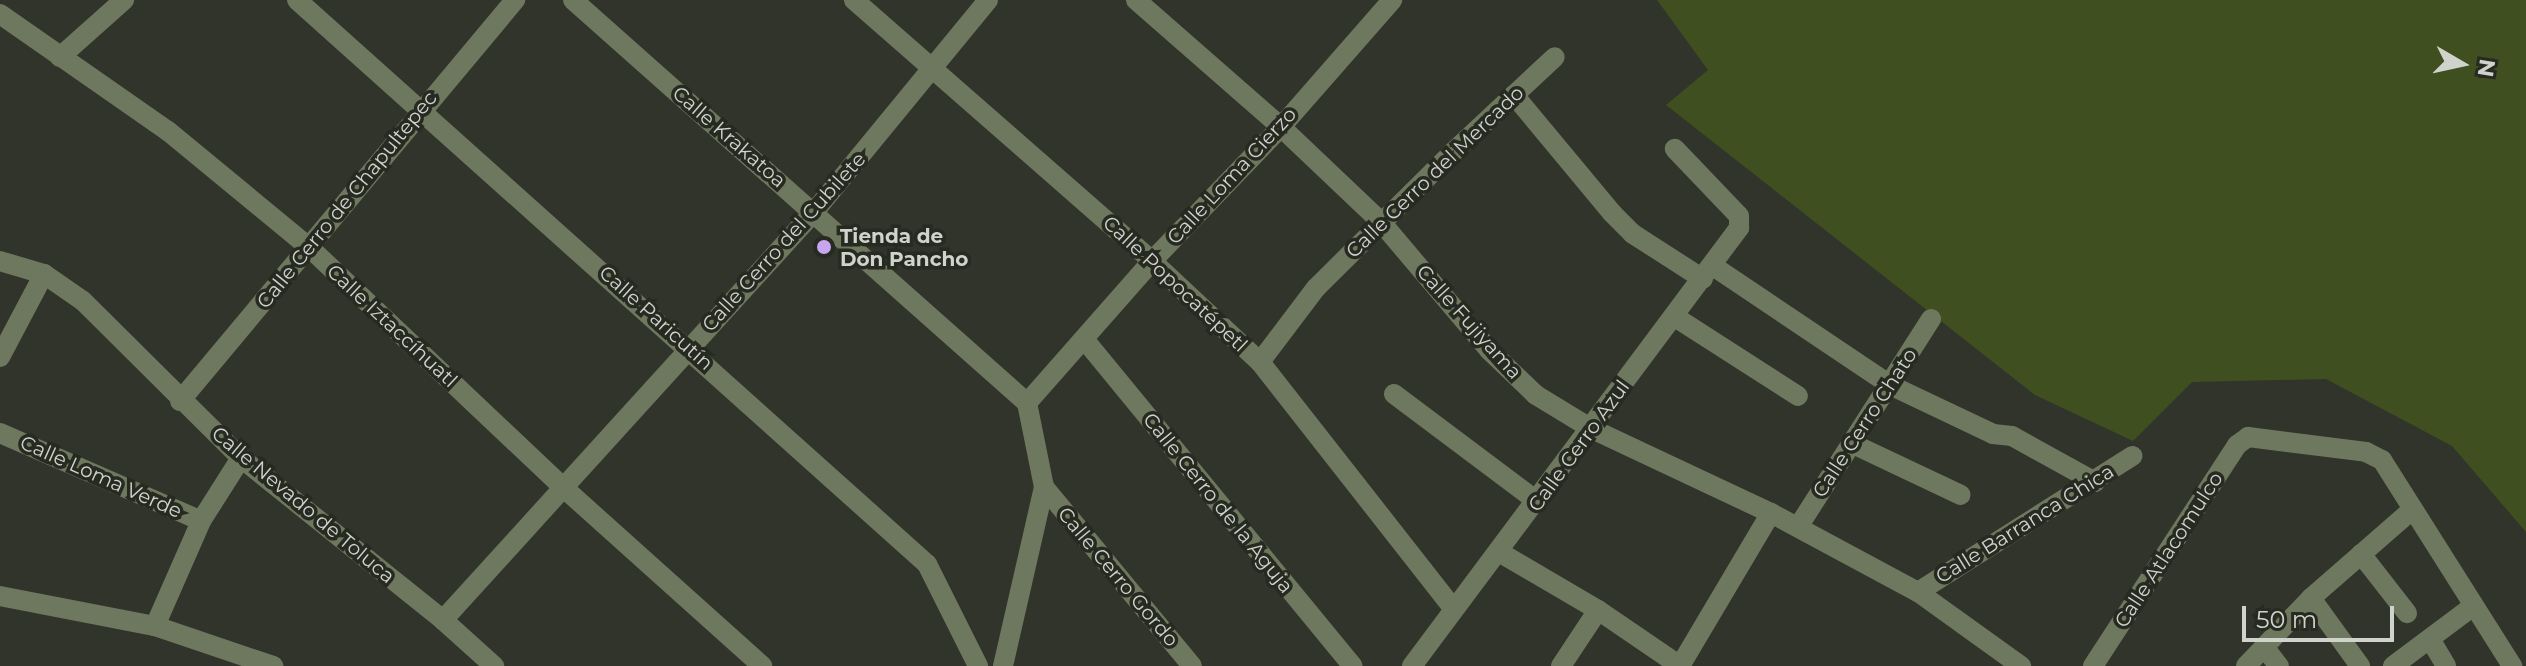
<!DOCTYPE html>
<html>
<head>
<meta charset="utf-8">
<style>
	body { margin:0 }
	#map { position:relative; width:2526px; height:666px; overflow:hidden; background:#30342b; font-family:Montserrat,sans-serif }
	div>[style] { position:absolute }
	.green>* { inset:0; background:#3f4f1f }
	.minor>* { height:20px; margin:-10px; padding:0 10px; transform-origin:10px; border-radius:10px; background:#6e785e }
	.dots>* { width:22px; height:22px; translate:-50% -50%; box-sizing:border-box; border:4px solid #272a21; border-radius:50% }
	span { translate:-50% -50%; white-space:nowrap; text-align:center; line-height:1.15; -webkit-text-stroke:7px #272a21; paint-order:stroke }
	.street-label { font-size:20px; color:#d0d2cc }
	.poi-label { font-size:20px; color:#d0d2cc; font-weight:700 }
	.left { translate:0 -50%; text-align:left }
	.north { position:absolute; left:2422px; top:24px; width:80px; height:80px; -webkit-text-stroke:6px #272a21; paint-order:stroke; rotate:99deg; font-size:22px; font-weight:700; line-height:32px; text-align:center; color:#d0d2cc }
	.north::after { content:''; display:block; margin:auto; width:28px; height:36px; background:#d0d2cc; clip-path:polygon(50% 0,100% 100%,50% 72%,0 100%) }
	.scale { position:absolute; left:2242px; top:606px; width:152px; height:36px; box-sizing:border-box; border:4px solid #d0d2cc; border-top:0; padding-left:10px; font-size:24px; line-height:28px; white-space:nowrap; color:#d0d2cc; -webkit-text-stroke:6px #272a21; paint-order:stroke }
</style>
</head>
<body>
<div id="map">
	<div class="green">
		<i style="clip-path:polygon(1657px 0,2526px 0,2526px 532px,2452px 446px,2326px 379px,2192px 382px,2133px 441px,2035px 395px,1666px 105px,1708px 70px)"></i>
	</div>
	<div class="minor">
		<i style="left:297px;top:0;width:846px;rotate:41.84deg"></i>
		<i style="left:927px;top:564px;width:114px;rotate:63.4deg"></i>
		<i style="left:573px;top:0;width:607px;rotate:41.59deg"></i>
		<i style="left:854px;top:0;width:396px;rotate:41.2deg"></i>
		<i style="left:1152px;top:261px;width:148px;rotate:43.1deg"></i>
		<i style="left:1260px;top:362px;width:314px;rotate:51.9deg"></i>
		<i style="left:1136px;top:0;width:193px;rotate:41.2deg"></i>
		<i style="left:1281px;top:127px;width:138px;rotate:43.5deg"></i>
		<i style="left:1381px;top:222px;width:167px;rotate:49.8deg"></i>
		<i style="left:1489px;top:350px;width:65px;rotate:43.8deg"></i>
		<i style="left:1536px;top:395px;width:63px;rotate:31.4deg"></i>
		<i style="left:1590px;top:428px;width:200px;rotate:25.2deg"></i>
		<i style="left:1771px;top:513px;width:167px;rotate:28.3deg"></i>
		<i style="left:1918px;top:592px;width:127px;rotate:35.7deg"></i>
		<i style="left:0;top:14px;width:205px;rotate:34.9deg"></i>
		<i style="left:168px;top:131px;width:185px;rotate:39.5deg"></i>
		<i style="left:311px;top:249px;width:349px;rotate:43.4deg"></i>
		<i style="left:565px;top:489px;width:265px;rotate:41.9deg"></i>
		<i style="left:60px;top:57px;width:86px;rotate:-41.7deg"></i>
		<i style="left:1514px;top:95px;width:153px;rotate:50.3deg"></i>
		<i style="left:1612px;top:213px;width:30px;rotate:45deg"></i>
		<i style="left:1633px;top:234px;width:83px;rotate:32.7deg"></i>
		<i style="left:0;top:261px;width:46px;rotate:16.5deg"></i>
		<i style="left:44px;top:274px;width:47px;rotate:34.7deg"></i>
		<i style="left:83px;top:301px;width:223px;rotate:44.8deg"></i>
		<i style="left:241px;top:458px;width:259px;rotate:38.7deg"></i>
		<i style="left:443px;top:620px;width:69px;rotate:42deg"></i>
		<i style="left:1713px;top:266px;width:213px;rotate:33.9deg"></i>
		<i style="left:1890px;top:385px;width:114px;rotate:25.4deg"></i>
		<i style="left:1993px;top:434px;width:19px;rotate:6deg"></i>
		<i style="left:2012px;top:436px;width:95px;rotate:29deg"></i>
		<i style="left:1675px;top:317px;width:146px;rotate:32.7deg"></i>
		<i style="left:1084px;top:339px;width:423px;rotate:50.6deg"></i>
		<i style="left:0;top:357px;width:94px;rotate:-62.1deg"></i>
		<i style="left:1260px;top:362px;width:93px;rotate:-52.9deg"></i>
		<i style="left:1316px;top:288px;width:193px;rotate:-44.8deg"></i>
		<i style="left:1453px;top:152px;width:139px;rotate:-43deg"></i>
		<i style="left:1394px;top:394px;width:180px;rotate:36.9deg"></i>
		<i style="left:180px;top:401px;width:523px;rotate:-50.12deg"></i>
		<i style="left:0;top:433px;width:219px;rotate:23.6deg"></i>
		<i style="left:1853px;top:444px;width:119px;rotate:25.3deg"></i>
		<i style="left:1044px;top:487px;width:232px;rotate:50.4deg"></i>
		<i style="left:1798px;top:527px;width:247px;rotate:-57.4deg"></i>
		<i style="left:1499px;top:552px;width:115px;rotate:30.4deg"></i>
		<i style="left:1598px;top:610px;width:99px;rotate:34.3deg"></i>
		<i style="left:2361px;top:554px;width:75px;rotate:52.1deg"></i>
		<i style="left:1918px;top:592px;width:254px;rotate:-32.4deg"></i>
		<i style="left:0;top:596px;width:158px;rotate:11deg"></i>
		<i style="left:155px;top:626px;width:125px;rotate:18.7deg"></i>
		<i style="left:2311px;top:598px;width:84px;rotate:54.2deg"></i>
		<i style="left:443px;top:620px;width:551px;rotate:-47.72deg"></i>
		<i style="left:814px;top:212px;width:274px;rotate:-50.6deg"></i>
		<i style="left:155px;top:626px;width:115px;rotate:-66.3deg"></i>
		<i style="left:201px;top:521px;width:75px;rotate:-57.6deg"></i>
		<i style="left:2430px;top:639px;width:31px;rotate:59deg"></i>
		<i style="left:2264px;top:647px;width:24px;rotate:52deg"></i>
		<i style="left:1003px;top:666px;width:184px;rotate:-77.1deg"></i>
		<i style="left:1044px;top:487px;width:86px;rotate:-101.4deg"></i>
		<i style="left:1027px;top:403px;width:189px;rotate:-48.6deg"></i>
		<i style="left:1152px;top:261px;width:186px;rotate:-46.1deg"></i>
		<i style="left:1281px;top:127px;width:169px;rotate:-48.8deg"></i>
		<i style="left:1412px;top:666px;width:547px;rotate:-53.26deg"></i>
		<i style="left:1739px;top:228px;width:12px;rotate:-90deg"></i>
		<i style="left:1739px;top:216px;width:93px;rotate:-133.7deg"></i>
		<i style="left:1561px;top:666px;width:67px;rotate:-56.5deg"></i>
		<i style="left:1680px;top:666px;width:178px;rotate:-59.3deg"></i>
		<i style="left:2093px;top:666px;width:264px;rotate:-56.9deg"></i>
		<i style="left:2237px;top:445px;width:14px;rotate:-36deg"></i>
		<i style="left:2248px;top:437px;width:119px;rotate:7.2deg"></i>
		<i style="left:2366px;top:452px;width:18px;rotate:27deg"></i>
		<i style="left:2382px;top:460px;width:244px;rotate:57.7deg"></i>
		<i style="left:2246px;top:666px;width:94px;rotate:-46.3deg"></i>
		<i style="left:2311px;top:598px;width:135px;rotate:-41.1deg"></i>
		<i style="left:2393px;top:666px;width:99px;rotate:-36.8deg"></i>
	</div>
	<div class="dots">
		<i style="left:824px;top:247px;background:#c7a6ef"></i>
	</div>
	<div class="street-label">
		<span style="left:729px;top:137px;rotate:41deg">Calle Krakatoa</span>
		<span style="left:1435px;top:172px;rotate:-44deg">Calle Cerro del Mercado</span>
		<span style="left:1232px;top:176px;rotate:-47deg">Calle Loma Cierzo</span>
		<span style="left:347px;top:200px;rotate:-51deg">Calle Cerro de Chapultepec</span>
		<span style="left:784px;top:242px;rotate:-48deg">Calle Cerro del Cubilete</span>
		<span style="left:1175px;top:284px;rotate:43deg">Calle Popocatépetl</span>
		<span style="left:656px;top:318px;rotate:42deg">Calle Paricutín</span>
		<span style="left:1469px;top:322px;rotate:48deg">Calle Fujiyama</span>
		<span style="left:392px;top:326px;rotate:43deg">Calle Iztaccíhuatl</span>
		<span style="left:1865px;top:423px;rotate:-57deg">Calle Cerro Chato</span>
		<span style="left:1579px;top:446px;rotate:-54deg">Calle Cerro Azul</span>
		<span style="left:101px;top:477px;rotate:24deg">Calle Loma Verde</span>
		<span style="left:1218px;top:503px;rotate:51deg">Calle Cerro de la Aguja</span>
		<span style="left:303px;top:505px;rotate:40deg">Calle Nevado de Toluca</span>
		<span style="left:2025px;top:524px;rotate:-32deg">Calle Barranca Chica</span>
		<span style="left:2169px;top:550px;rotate:-57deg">Calle Atlacomulco</span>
		<span style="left:1118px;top:577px;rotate:50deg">Calle Cerro Gordo</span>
	</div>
	<div class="poi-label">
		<span class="left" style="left:840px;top:248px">Tienda de<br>Don Pancho</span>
	</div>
	<div class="north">N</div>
	<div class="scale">50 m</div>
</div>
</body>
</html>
